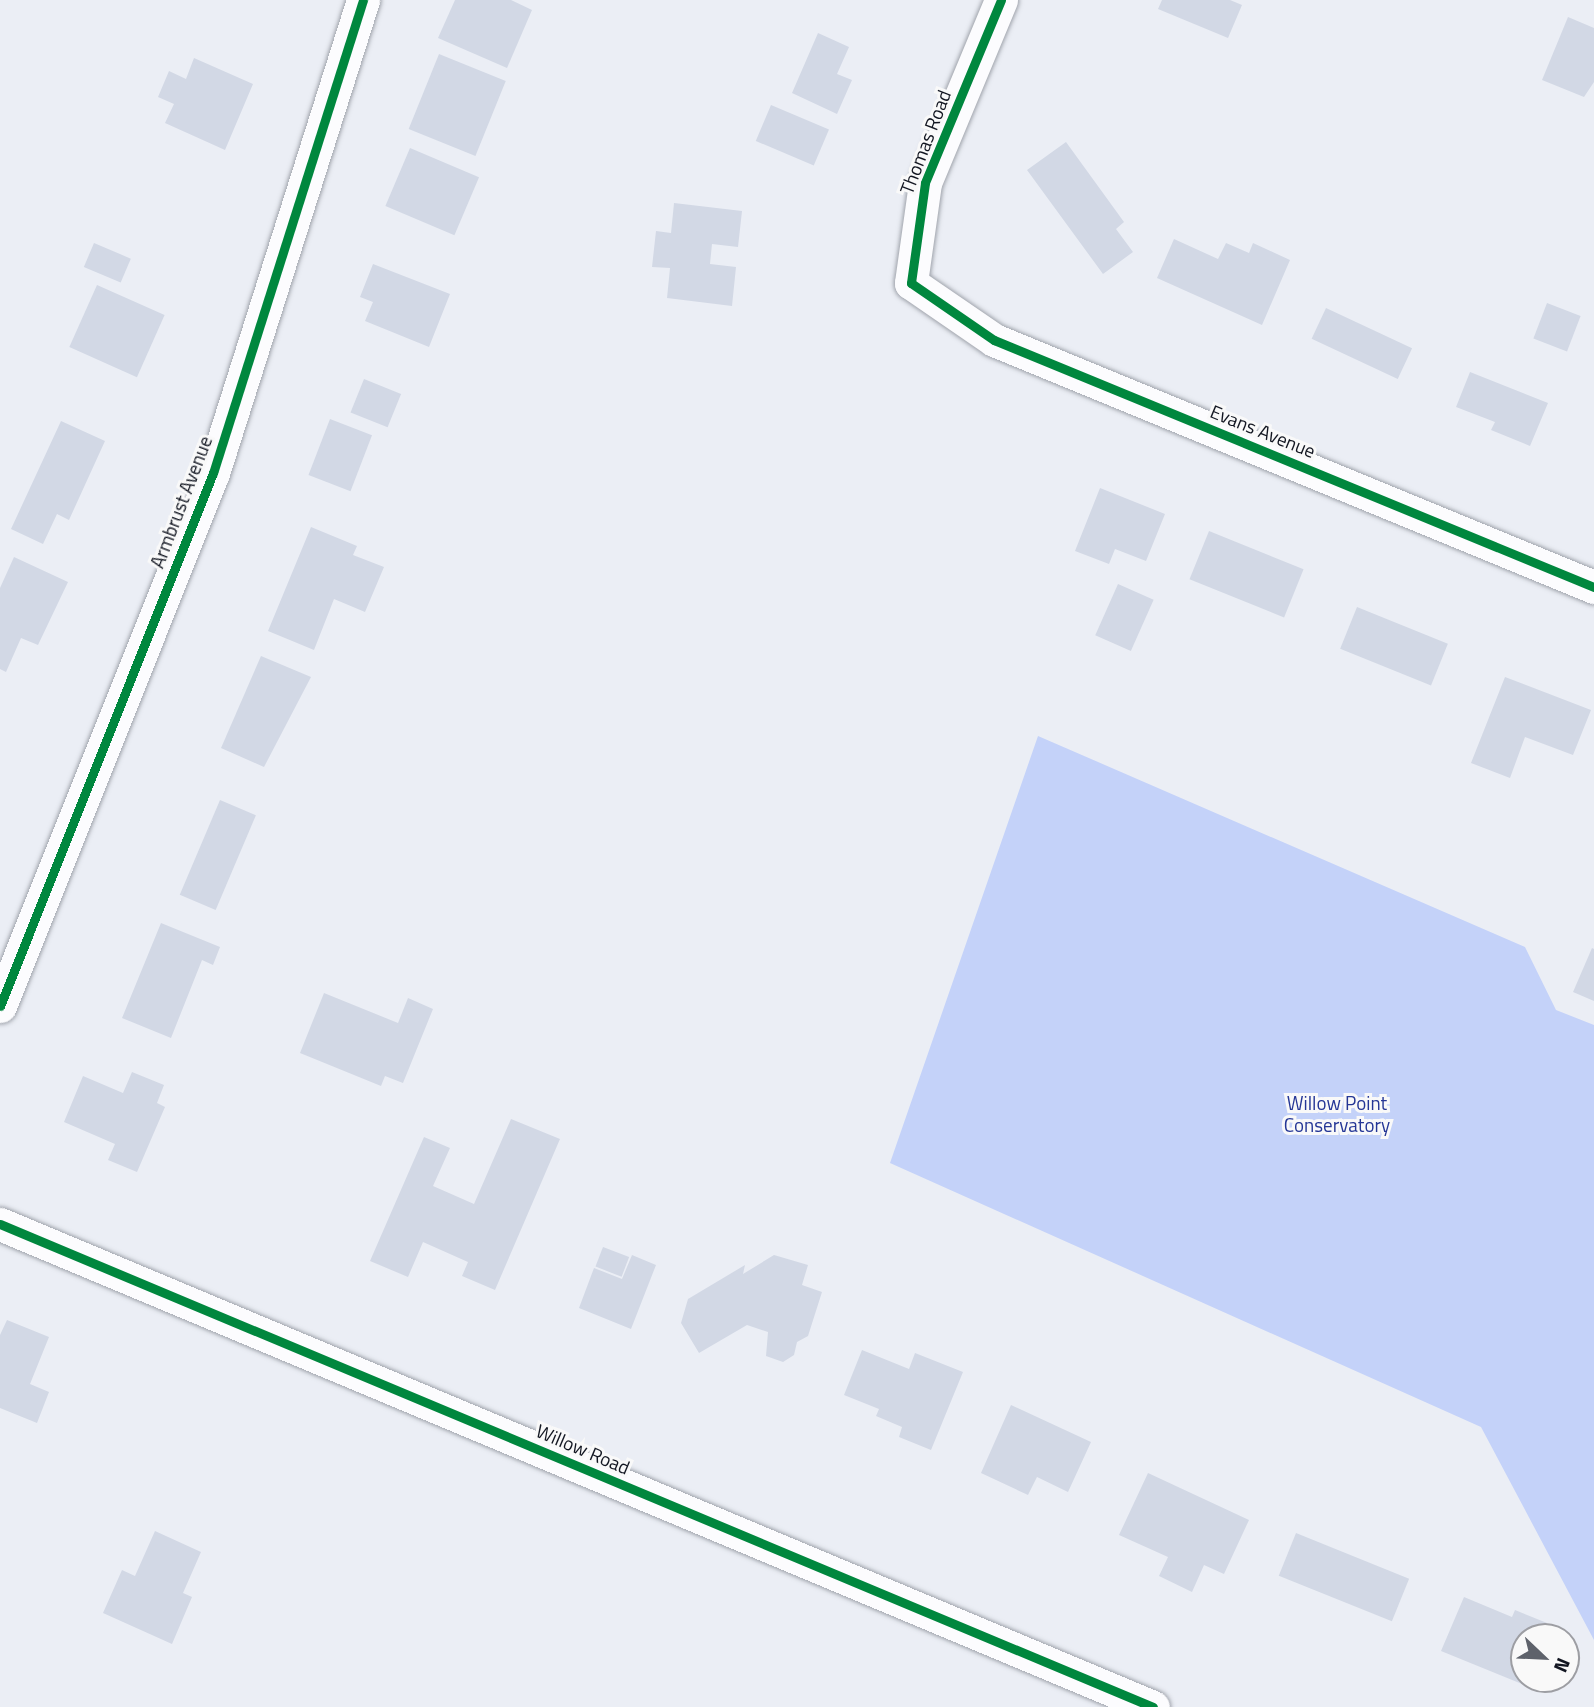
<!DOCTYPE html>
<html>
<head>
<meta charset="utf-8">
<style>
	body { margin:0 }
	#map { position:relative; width:1594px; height:1707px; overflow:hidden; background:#ebeef5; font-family:"Titillium Web",sans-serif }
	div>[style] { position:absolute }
	.green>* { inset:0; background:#c4d2f9 }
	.building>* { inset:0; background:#d2d8e5; transform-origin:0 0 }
	.roads { filter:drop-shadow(0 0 2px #a0a4ac) drop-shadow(0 0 2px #a0a4ac) }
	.minor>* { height:33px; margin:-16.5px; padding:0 16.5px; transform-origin:16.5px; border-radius:16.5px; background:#fcfcfe }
	.cycleway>* { height:9px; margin:-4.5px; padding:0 4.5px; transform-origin:4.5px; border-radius:4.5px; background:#00873e }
	span { translate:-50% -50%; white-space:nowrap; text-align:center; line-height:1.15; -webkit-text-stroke:6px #f9f9f9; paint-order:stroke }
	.street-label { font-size:19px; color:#121621 }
	.park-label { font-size:19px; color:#243696 }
	.north { position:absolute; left:1510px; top:1623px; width:70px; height:70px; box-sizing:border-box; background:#f9f9f9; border:2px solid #9d9ea3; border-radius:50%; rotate:113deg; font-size:19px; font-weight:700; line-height:28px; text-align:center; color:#121621 }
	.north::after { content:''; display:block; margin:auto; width:24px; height:32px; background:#5e626b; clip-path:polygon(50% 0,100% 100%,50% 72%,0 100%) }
</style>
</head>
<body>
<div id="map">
	<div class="green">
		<i style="clip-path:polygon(1038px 736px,1525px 947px,1556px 1010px,1594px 1025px,1594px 1640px,1481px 1427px,890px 1163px)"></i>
	</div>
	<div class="building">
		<i style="clip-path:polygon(455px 0,511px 0,532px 10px,507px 68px,438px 38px)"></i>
		<i style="clip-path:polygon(1162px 0,1230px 0,1242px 5px,1228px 38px,1158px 9px)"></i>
		<i style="clip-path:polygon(1568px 17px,1594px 28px,1594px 82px,1584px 97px,1542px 80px)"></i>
		<i style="clip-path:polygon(818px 33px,849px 47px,837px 74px,852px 80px,837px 114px,792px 93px)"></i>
		<i style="left:439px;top:54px;width:72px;height:81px;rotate:22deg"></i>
		<i style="clip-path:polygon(194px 58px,253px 84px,225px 150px,165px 123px,174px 104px,158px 97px,169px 71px,186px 79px)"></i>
		<i style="left:771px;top:105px;width:63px;height:39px;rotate:23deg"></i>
		<i style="clip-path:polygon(1066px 142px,1124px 222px,1116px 229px,1133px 252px,1103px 274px,1027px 170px)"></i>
		<i style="left:410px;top:148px;width:75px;height:63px;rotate:23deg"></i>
		<i style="clip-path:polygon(674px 203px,742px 211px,738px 247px,712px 244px,710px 264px,736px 267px,732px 306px,667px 298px,670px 268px,652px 267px,656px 231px,671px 233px)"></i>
		<i style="clip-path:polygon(1174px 239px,1218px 259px,1226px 243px,1249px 253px,1253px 243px,1290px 260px,1262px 325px,1157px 278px)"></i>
		<i style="left:94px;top:243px;width:40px;height:26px;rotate:23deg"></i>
		<i style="clip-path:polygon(373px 264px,450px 294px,429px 347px,365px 321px,373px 302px,360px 297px)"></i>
		<i style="left:97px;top:285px;width:74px;height:68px;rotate:24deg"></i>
		<i style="left:1547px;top:303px;width:36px;height:38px;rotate:21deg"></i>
		<i style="left:1326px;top:308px;width:95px;height:34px;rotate:25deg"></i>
		<i style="clip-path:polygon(1470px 372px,1548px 403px,1530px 446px,1491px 430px,1495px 422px,1456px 407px)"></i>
		<i style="left:364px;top:379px;width:40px;height:36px;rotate:22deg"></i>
		<i style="left:330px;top:419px;width:45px;height:60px;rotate:21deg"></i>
		<i style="clip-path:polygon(61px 421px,105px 441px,69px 520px,57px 514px,43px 544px,11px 529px)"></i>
		<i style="clip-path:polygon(1100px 488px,1165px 514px,1146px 561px,1115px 549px,1109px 564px,1075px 551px)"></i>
		<i style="clip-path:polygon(311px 527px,357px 546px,353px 555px,384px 567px,365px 612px,334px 599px,314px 650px,268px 631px)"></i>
		<i style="left:1209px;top:531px;width:102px;height:52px;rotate:22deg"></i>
		<i style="clip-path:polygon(14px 557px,68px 582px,38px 645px,21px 638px,6px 672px,0 669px,0 588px)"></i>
		<i style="left:1118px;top:584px;width:39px;height:56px;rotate:24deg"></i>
		<i style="left:1357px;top:607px;width:98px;height:45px;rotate:22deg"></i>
		<i style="clip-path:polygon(261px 656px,311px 677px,264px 767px,221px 748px)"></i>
		<i style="clip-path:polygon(1505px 677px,1591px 710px,1573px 755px,1525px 737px,1510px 778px,1471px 763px)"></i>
		<i style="left:220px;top:800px;width:39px;height:103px;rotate:23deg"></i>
		<i style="clip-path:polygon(161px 923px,220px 947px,213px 965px,202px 960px,171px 1038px,122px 1018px)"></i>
		<i style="clip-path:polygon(1592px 948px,1594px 949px,1594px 1001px,1573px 992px)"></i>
		<i style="clip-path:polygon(324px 993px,398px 1023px,408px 998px,433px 1009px,403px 1083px,385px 1076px,381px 1086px,300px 1053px)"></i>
		<i style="clip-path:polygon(132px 1072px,164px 1085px,157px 1103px,165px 1107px,137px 1172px,108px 1160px,115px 1144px,64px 1122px,83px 1076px,123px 1093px)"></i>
		<i style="clip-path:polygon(511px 1119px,560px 1139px,495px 1290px,462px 1276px,468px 1262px,423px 1242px,408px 1277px,370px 1261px,424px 1137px,450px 1148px,433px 1186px,474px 1204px)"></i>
		<i style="left:603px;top:1247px;width:28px;height:21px;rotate:21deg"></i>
		<i style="clip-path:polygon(632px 1255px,656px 1265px,631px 1329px,579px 1308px,594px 1268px,622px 1279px)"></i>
		<i style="clip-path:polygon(774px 1255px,808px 1265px,802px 1285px,822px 1292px,808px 1336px,797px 1342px,794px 1355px,783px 1362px,766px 1356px,768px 1332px,747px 1325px,699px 1353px,681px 1323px,688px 1299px,745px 1265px,743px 1274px)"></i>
		<i style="clip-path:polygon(7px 1320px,49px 1337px,30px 1384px,49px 1392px,37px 1423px,0 1408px,0 1335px)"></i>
		<i style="clip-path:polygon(862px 1350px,909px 1369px,915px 1353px,963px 1372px,931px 1450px,899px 1437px,902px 1427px,876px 1416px,879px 1409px,844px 1395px)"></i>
		<i style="clip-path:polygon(1011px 1405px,1091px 1442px,1068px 1492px,1037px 1477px,1028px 1495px,981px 1473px)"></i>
		<i style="clip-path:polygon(1148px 1473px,1249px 1520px,1224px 1574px,1204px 1565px,1192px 1592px,1159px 1576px,1168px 1557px,1119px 1535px)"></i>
		<i style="clip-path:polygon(155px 1531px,201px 1552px,183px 1593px,192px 1597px,172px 1644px,103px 1613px,122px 1570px,135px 1576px)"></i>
		<i style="left:1296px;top:1533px;width:122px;height:46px;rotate:22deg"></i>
		<i style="clip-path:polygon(1464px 1597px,1512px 1617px,1515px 1610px,1547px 1623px,1541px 1637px,1524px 1637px,1522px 1684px,1441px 1651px)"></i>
	</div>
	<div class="roads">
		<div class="minor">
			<i style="left:1001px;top:0;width:198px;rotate:112.6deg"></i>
			<i style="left:925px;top:183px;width:101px;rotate:98deg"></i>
			<i style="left:911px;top:283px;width:101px;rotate:34.5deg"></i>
			<i style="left:994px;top:340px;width:649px;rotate:22.38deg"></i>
			<i style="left:0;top:1006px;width:574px;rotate:-68.22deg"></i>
			<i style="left:213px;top:473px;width:496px;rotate:-72.4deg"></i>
			<i style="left:0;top:1224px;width:1250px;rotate:22.73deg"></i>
		</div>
	</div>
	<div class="cycleway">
		<i style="left:1001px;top:0;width:198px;rotate:112.6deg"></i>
		<i style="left:925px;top:183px;width:101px;rotate:98deg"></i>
		<i style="left:911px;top:283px;width:101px;rotate:34.5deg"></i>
		<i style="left:994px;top:340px;width:649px;rotate:22.38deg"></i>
		<i style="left:0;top:1006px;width:574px;rotate:-68.22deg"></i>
		<i style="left:213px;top:473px;width:496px;rotate:-72.4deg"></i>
		<i style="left:0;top:1224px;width:1250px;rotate:22.73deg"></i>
	</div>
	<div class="street-label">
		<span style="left:925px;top:142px;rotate:-69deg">Thomas Road</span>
		<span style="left:1263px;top:431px;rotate:22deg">Evans Avenue</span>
		<span style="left:181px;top:502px;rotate:-69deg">Armbrust Avenue</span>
		<span style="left:583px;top:1449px;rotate:23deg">Willow Road</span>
	</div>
	<div class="park-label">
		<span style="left:1337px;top:1114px">Willow Point<br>Conservatory</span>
	</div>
	<div class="north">N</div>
</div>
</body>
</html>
